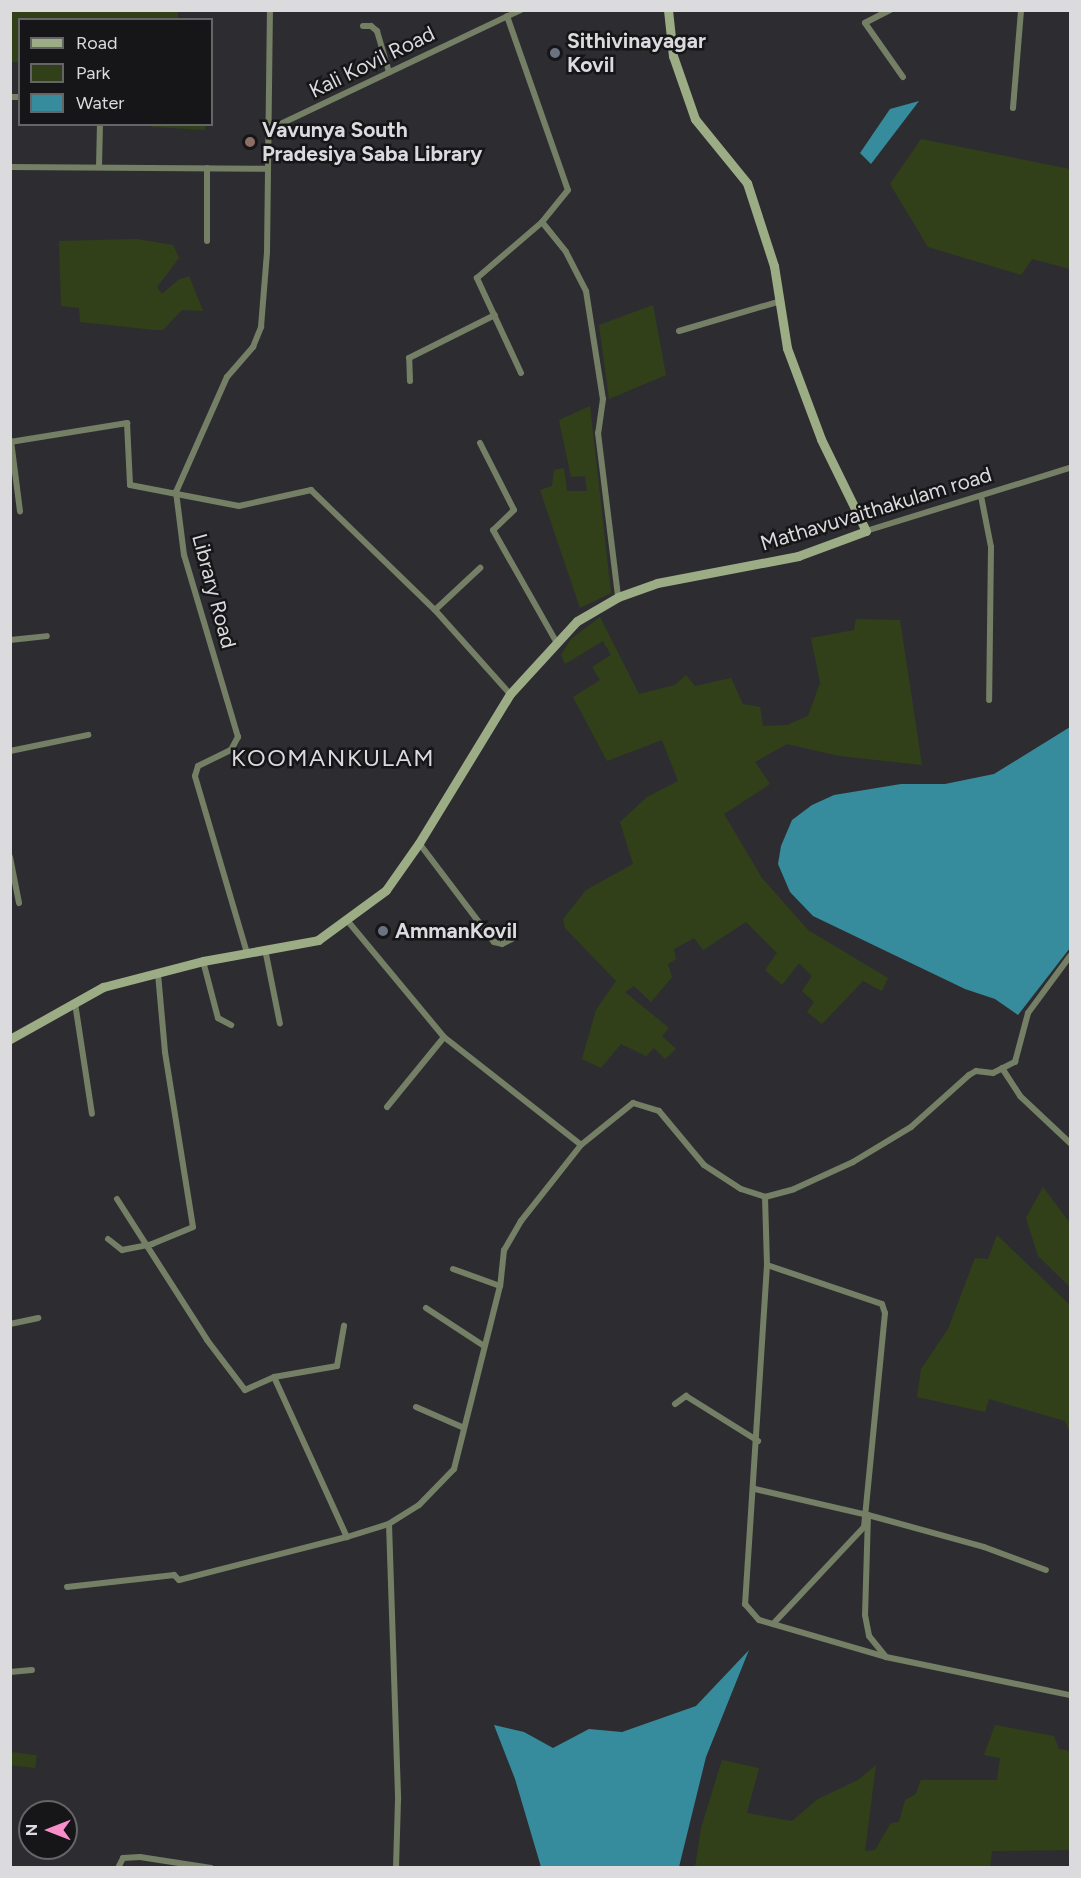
<!DOCTYPE html>
<html>
<head>
<meta charset="utf-8">
<style>
	body { margin:0 }
	#map { position:relative; width:1081px; height:1878px; overflow:hidden; background:#2d2d31; font-family:Figtree,sans-serif }
	div>[style] { position:absolute }
	.green>* { inset:0; background:#314019; transform-origin:0 0 }
	.water>* { inset:0; background:#368c9c }
	.street>* { height:6px; margin:-3px; padding:0 3px; transform-origin:3px; border-radius:3px; background:#747f66 }
	.secondary>* { height:9px; margin:-4.5px; padding:0 4.5px; transform-origin:4.5px; border-radius:4.5px; background:#9cad86 }
	.dots>* { width:16px; height:16px; translate:-50% -50%; box-sizing:border-box; border:3px solid #161517; border-radius:50% }
	span { translate:-50% -50%; white-space:nowrap; text-align:center; line-height:1.15; -webkit-text-stroke:5px #161517; paint-order:stroke }
	.poi-label { font-size:21px; color:#dbdadd; font-weight:700 }
	.left { translate:0 -50%; text-align:left }
	.street-label { font-size:21px; color:#dbdadd }
	.quarter-label { font-size:24px; color:#dbdadd; letter-spacing:1.5px }
	.frame { position:absolute; inset:0; border:12px solid #dbdadd; pointer-events:none }
	.legend { position:absolute; left:18px; top:18px; width:195px; height:108px; box-sizing:border-box; background:#161517; border:2px solid #656466; margin:0; padding:8px 10px; list-style:none; font-size:18px; color:#dbdadd }
	.legend li { display:flex; align-items:center; gap:12px; height:30px }
	.legend b { width:30px; border:2px solid #656466 }
	.north { position:absolute; left:18px; top:1800px; width:60px; height:60px; box-sizing:border-box; background:#161517; border:2px solid #656466; border-radius:50%; rotate:270deg; font-size:16px; font-weight:700; line-height:24px; text-align:center; color:#dbdadd }
	.north::after { content:''; display:block; margin:auto; width:21px; height:27px; background:#f98fca; clip-path:polygon(50% 0,100% 100%,50% 72%,0 100%) }
</style>
</head>
<body>
<div id="map">
	<div class="green">
		<i style="clip-path:polygon(10px 11px,178px 11px,178px 19px,20px 20px,19px 62px,11px 62px)"></i>
		<i style="clip-path:polygon(152px 125px,205px 125px,205px 130px,152px 127px)"></i>
		<i style="clip-path:polygon(921px 139px,1070px 169px,1070px 269px,1032px 259px,1021px 275px,928px 247px,890px 184px)"></i>
		<i style="clip-path:polygon(137px 239px,173px 245px,179px 258px,157px 287px,162px 294px,178px 280px,189px 276px,203px 311px,182px 310px,163px 330px,155px 330px,80px 322px,79px 308px,61px 306px,59px 241px)"></i>
		<i style="clip-path:polygon(653px 305px,666px 375px,609px 399px,599px 325px)"></i>
		<i style="clip-path:polygon(590px 406px,611px 593px,580px 608px,540px 490px,552px 486px,554px 470px,564px 468px,567px 491px,587px 491px,585px 476px,571px 477px,559px 420px)"></i>
		<i style="clip-path:polygon(600px 617px,639px 694px,675px 685px,686px 675px,695px 686px,731px 678px,743px 704px,760px 707px,763px 726px,787px 725px,808px 716px,820px 683px,811px 638px,854px 630px,856px 619px,900px 620px,922px 765px,839px 756px,787px 744px,755px 762px,770px 784px,724px 814px,762px 878px,808px 930px,888px 978px,882px 991px,863px 981px,822px 1024px,807px 1012px,814px 1002px,802px 991px,812px 976px,799px 963px,782px 985px,765px 970px,777px 953px,746px 922px,703px 950px,694px 938px,674px 949px,676px 959px,668px 964px,672px 977px,651px 1002px,634px 986px,625px 992px,669px 1028px,662px 1036px,676px 1049px,665px 1059px,654px 1048px,646px 1056px,621px 1044px,601px 1068px,582px 1059px,596px 1010px,616px 981px,565px 928px,563px 919px,586px 890px,633px 864px,620px 822px,647px 797px,678px 781px,662px 740px,607px 761px,573px 697px,600px 680px,592px 667px,611px 655px,603px 641px,565px 664px,561px 655px,571px 639px)"></i>
		<i style="clip-path:polygon(1043px 1187px,1070px 1223px,1070px 1287px,1038px 1256px,1026px 1218px)"></i>
		<i style="clip-path:polygon(997px 1235px,1070px 1305px,1070px 1433px,1065px 1421px,989px 1399px,985px 1412px,917px 1397px,921px 1369px,948px 1329px,975px 1258px,988px 1259px)"></i>
		<i style="clip-path:polygon(995px 1725px,1054px 1736px,1059px 1749px,1070px 1751px,1070px 1850px,992px 1851px,990px 1868px,695px 1867px,701px 1828px,722px 1760px,759px 1768px,747px 1813px,792px 1821px,818px 1799px,858px 1780px,876px 1765px,865px 1851px,875px 1850px,891px 1823px,899px 1822px,905px 1800px,916px 1794px,921px 1780px,997px 1780px,1000px 1758px,984px 1755px)"></i>
		<i style="left:11px;top:1752px;width:26px;height:13px;rotate:7deg"></i>
	</div>
	<div class="water">
		<i style="clip-path:polygon(919px 101px,871px 164px,860px 153px,890px 109px)"></i>
		<i style="clip-path:polygon(1070px 727px,1070px 948px,1018px 1015px,995px 999px,965px 989px,813px 916px,790px 892px,778px 864px,781px 846px,792px 820px,812px 805px,834px 795px,901px 784px,945px 784px,994px 774px)"></i>
		<i style="clip-path:polygon(749px 1650px,706px 1757px,679px 1867px,541px 1867px,515px 1779px,494px 1725px,524px 1732px,553px 1748px,589px 1729px,622px 1732px,696px 1706px)"></i>
	</div>
	<div class="street">
		<i style="left:890px;top:10px;width:28px;rotate:153deg"></i>
		<i style="left:865px;top:23px;width:66px;rotate:54.9deg"></i>
		<i style="left:507px;top:16px;width:184px;rotate:70.7deg"></i>
		<i style="left:568px;top:190px;width:41px;rotate:129.1deg"></i>
		<i style="left:542px;top:222px;width:38px;rotate:51deg"></i>
		<i style="left:566px;top:252px;width:44px;rotate:62.9deg"></i>
		<i style="left:586px;top:291px;width:109px;rotate:81.1deg"></i>
		<i style="left:603px;top:399px;width:34px;rotate:98deg"></i>
		<i style="left:598px;top:433px;width:165px;rotate:83deg"></i>
		<i style="left:363px;top:26px;width:8px"></i>
		<i style="left:371px;top:26px;width:8px;rotate:40deg"></i>
		<i style="left:377px;top:31px;width:43px;rotate:73.7deg"></i>
		<i style="left:10px;top:97px;width:10px"></i>
		<i style="left:1013px;top:108px;width:98px;rotate:-85.3deg"></i>
		<i style="left:270px;top:129px;width:278px;rotate:-25.4deg"></i>
		<i style="left:10px;top:167px;width:256px;rotate:0.4deg"></i>
		<i style="left:99px;top:167px;width:43px;rotate:-88.7deg"></i>
		<i style="left:207px;top:168px;width:73px;rotate:90deg"></i>
		<i style="left:679px;top:331px;width:106px;rotate:-16.4deg"></i>
		<i style="left:521px;top:373px;width:105px;rotate:-114.9deg"></i>
		<i style="left:477px;top:278px;width:86px;rotate:-40.7deg"></i>
		<i style="left:410px;top:381px;width:23px;rotate:-92deg"></i>
		<i style="left:409px;top:358px;width:96px;rotate:-26.6deg"></i>
		<i style="left:11px;top:441px;width:71px;rotate:82.7deg"></i>
		<i style="left:10px;top:442px;width:119px;rotate:-9.2deg"></i>
		<i style="left:127px;top:423px;width:62px;rotate:87.2deg"></i>
		<i style="left:130px;top:485px;width:111px;rotate:10.9deg"></i>
		<i style="left:239px;top:506px;width:74px;rotate:-12.5deg"></i>
		<i style="left:311px;top:490px;width:173px;rotate:44.1deg"></i>
		<i style="left:435px;top:610px;width:113px;rotate:48.2deg"></i>
		<i style="left:480px;top:443px;width:75px;rotate:63.1deg"></i>
		<i style="left:514px;top:510px;width:29px;rotate:136deg"></i>
		<i style="left:493px;top:530px;width:130px;rotate:60.5deg"></i>
		<i style="left:981px;top:496px;width:52px;rotate:78.9deg"></i>
		<i style="left:991px;top:547px;width:153px;rotate:90.7deg"></i>
		<i style="left:866px;top:531px;width:214px;rotate:-17.2deg"></i>
		<i style="left:435px;top:610px;width:62px;rotate:-43deg"></i>
		<i style="left:10px;top:640px;width:37px;rotate:-6deg"></i>
		<i style="left:10px;top:751px;width:80px;rotate:-11.6deg"></i>
		<i style="left:419px;top:843px;width:124px;rotate:52.9deg"></i>
		<i style="left:494px;top:942px;width:8px;rotate:14deg"></i>
		<i style="left:502px;top:944px;width:11px;rotate:-27deg"></i>
		<i style="left:10px;top:857px;width:47px;rotate:78.9deg"></i>
		<i style="left:346px;top:919px;width:153px;rotate:50.3deg"></i>
		<i style="left:444px;top:1037px;width:174px;rotate:38.2deg"></i>
		<i style="left:581px;top:1145px;width:97px;rotate:128.3deg"></i>
		<i style="left:521px;top:1221px;width:34px;rotate:120deg"></i>
		<i style="left:504px;top:1250px;width:36px;rotate:96deg"></i>
		<i style="left:500px;top:1286px;width:189px;rotate:104.1deg"></i>
		<i style="left:454px;top:1469px;width:50px;rotate:134.2deg"></i>
		<i style="left:419px;top:1505px;width:36px;rotate:148deg"></i>
		<i style="left:389px;top:1524px;width:276px;rotate:88.1deg"></i>
		<i style="left:398px;top:1800px;width:68px;rotate:91.7deg"></i>
		<i style="left:265px;top:949px;width:76px;rotate:78.7deg"></i>
		<i style="left:247px;top:953px;width:184px;rotate:-106.4deg"></i>
		<i style="left:195px;top:776px;width:10px;rotate:-73deg"></i>
		<i style="left:198px;top:766px;width:37px;rotate:-26deg"></i>
		<i style="left:231px;top:750px;width:15px;rotate:-62deg"></i>
		<i style="left:238px;top:737px;width:190px;rotate:-106.5deg"></i>
		<i style="left:184px;top:555px;width:64px;rotate:-97.2deg"></i>
		<i style="left:176px;top:492px;width:126px;rotate:-66.1deg"></i>
		<i style="left:227px;top:377px;width:40px;rotate:-49deg"></i>
		<i style="left:253px;top:347px;width:22px;rotate:-68deg"></i>
		<i style="left:261px;top:327px;width:75px;rotate:-85.4deg"></i>
		<i style="left:267px;top:252px;width:242px;rotate:-89.3deg"></i>
		<i style="left:203px;top:961px;width:59px;rotate:75.3deg"></i>
		<i style="left:218px;top:1018px;width:15px;rotate:28deg"></i>
		<i style="left:75px;top:1003px;width:112px;rotate:81.3deg"></i>
		<i style="left:1002px;top:1068px;width:33px;rotate:57deg"></i>
		<i style="left:1020px;top:1096px;width:69px;rotate:43.2deg"></i>
		<i style="left:387px;top:1107px;width:90px;rotate:-50.8deg"></i>
		<i style="left:581px;top:1145px;width:67px;rotate:-38.9deg"></i>
		<i style="left:633px;top:1103px;width:27px;rotate:17deg"></i>
		<i style="left:659px;top:1111px;width:70px;rotate:50.2deg"></i>
		<i style="left:704px;top:1165px;width:44px;rotate:33deg"></i>
		<i style="left:741px;top:1189px;width:25px;rotate:18deg"></i>
		<i style="left:765px;top:1197px;width:68px;rotate:88.3deg"></i>
		<i style="left:767px;top:1265px;width:340px;rotate:93.7deg"></i>
		<i style="left:745px;top:1604px;width:21px;rotate:49deg"></i>
		<i style="left:759px;top:1620px;width:132px;rotate:16.2deg"></i>
		<i style="left:886px;top:1657px;width:188px;rotate:11.7deg"></i>
		<i style="left:765px;top:1197px;width:30px;rotate:-15deg"></i>
		<i style="left:794px;top:1189px;width:65px;rotate:-24.6deg"></i>
		<i style="left:853px;top:1162px;width:68px;rotate:-31.1deg"></i>
		<i style="left:911px;top:1127px;width:78px;rotate:-41.9deg"></i>
		<i style="left:969px;top:1075px;width:8px;rotate:-30deg"></i>
		<i style="left:976px;top:1071px;width:17px;rotate:7deg"></i>
		<i style="left:993px;top:1073px;width:25px;rotate:-27deg"></i>
		<i style="left:1015px;top:1062px;width:51px;rotate:-75.1deg"></i>
		<i style="left:1028px;top:1013px;width:71px;rotate:-53.6deg"></i>
		<i style="left:117px;top:1199px;width:167px;rotate:57.4deg"></i>
		<i style="left:207px;top:1340px;width:63px;rotate:52.8deg"></i>
		<i style="left:245px;top:1390px;width:32px;rotate:-24deg"></i>
		<i style="left:274px;top:1377px;width:176px;rotate:65.5deg"></i>
		<i style="left:347px;top:1537px;width:44px;rotate:-17.2deg"></i>
		<i style="left:108px;top:1239px;width:18px;rotate:38deg"></i>
		<i style="left:122px;top:1250px;width:31px;rotate:-11deg"></i>
		<i style="left:152px;top:1244px;width:44px;rotate:-22.5deg"></i>
		<i style="left:193px;top:1227px;width:177px;rotate:-99.1deg"></i>
		<i style="left:165px;top:1052px;width:79px;rotate:-95.1deg"></i>
		<i style="left:767px;top:1265px;width:121px;rotate:18.7deg"></i>
		<i style="left:882px;top:1304px;width:9px;rotate:72deg"></i>
		<i style="left:885px;top:1313px;width:215px;rotate:95.6deg"></i>
		<i style="left:864px;top:1527px;width:133px;rotate:133.2deg"></i>
		<i style="left:453px;top:1269px;width:50px;rotate:19.9deg"></i>
		<i style="left:426px;top:1308px;width:69px;rotate:33.2deg"></i>
		<i style="left:10px;top:1324px;width:29px;rotate:-12deg"></i>
		<i style="left:274px;top:1377px;width:64px;rotate:-9.9deg"></i>
		<i style="left:337px;top:1366px;width:41px;rotate:-80.1deg"></i>
		<i style="left:675px;top:1404px;width:14px;rotate:-36deg"></i>
		<i style="left:686px;top:1396px;width:85px;rotate:32deg"></i>
		<i style="left:416px;top:1407px;width:52px;rotate:23.6deg"></i>
		<i style="left:755px;top:1489px;width:116px;rotate:13deg"></i>
		<i style="left:868px;top:1515px;width:100px;rotate:91.7deg"></i>
		<i style="left:865px;top:1615px;width:21px;rotate:79deg"></i>
		<i style="left:869px;top:1636px;width:27px;rotate:51deg"></i>
		<i style="left:868px;top:1515px;width:120px;rotate:15.4deg"></i>
		<i style="left:984px;top:1547px;width:66px;rotate:20.4deg"></i>
		<i style="left:67px;top:1587px;width:108px;rotate:-6.4deg"></i>
		<i style="left:174px;top:1575px;width:7px;rotate:45deg"></i>
		<i style="left:179px;top:1580px;width:173px;rotate:-14.4deg"></i>
		<i style="left:10px;top:1672px;width:22px;rotate:-5deg"></i>
		<i style="left:118px;top:1868px;width:11px;rotate:-63deg"></i>
		<i style="left:123px;top:1858px;width:17px;rotate:-3deg"></i>
		<i style="left:140px;top:1857px;width:72px;rotate:8.8deg"></i>
	</div>
	<div class="secondary">
		<i style="left:10px;top:1039px;width:107px;rotate:-29.2deg"></i>
		<i style="left:103px;top:987px;width:103px;rotate:-14.6deg"></i>
		<i style="left:203px;top:961px;width:117px;rotate:-10.3deg"></i>
		<i style="left:318px;top:940px;width:84px;rotate:-36.3deg"></i>
		<i style="left:386px;top:890px;width:57px;rotate:-54.9deg"></i>
		<i style="left:419px;top:843px;width:175px;rotate:-58.6deg"></i>
		<i style="left:510px;top:694px;width:99px;rotate:-47.5deg"></i>
		<i style="left:577px;top:621px;width:48px;rotate:-30.3deg"></i>
		<i style="left:618px;top:597px;width:41px;rotate:-19.7deg"></i>
		<i style="left:657px;top:583px;width:144px;rotate:-10.8deg"></i>
		<i style="left:798px;top:556px;width:72px;rotate:-20.2deg"></i>
		<i style="left:866px;top:531px;width:102px;rotate:-116.1deg"></i>
		<i style="left:821px;top:439px;width:97px;rotate:-110.5deg"></i>
		<i style="left:787px;top:348px;width:83px;rotate:-99deg"></i>
		<i style="left:774px;top:266px;width:87px;rotate:-108deg"></i>
		<i style="left:747px;top:183px;width:82px;rotate:-129.1deg"></i>
		<i style="left:695px;top:119px;width:67px;rotate:-109.2deg"></i>
		<i style="left:673px;top:56px;width:46px;rotate:-96.2deg"></i>
	</div>
	<div class="dots">
		<i style="left:555px;top:53px;background:#6b7280"></i>
		<i style="left:250px;top:142px;background:#8d6e63"></i>
		<i style="left:383px;top:931px;background:#6b7280"></i>
	</div>
	<div class="poi-label">
		<span class="left" style="left:567px;top:53px">Sithivinayagar<br>Kovil</span>
		<span class="left" style="left:262px;top:142px">Vavunya South<br>Pradesiya Saba Library</span>
		<span class="left" style="left:395px;top:931px">AmmanKovil</span>
	</div>
	<div class="street-label">
		<span style="left:372px;top:62px;rotate:-26deg">Kali Kovil Road</span>
		<span style="left:876px;top:509px;rotate:-17deg">Mathavuvaithakulam road</span>
		<span style="left:214px;top:591px;rotate:75deg">Library Road</span>
	</div>
	<div class="quarter-label">
		<span style="left:333px;top:758px">KOOMANKULAM</span>
	</div>
	<div class="frame"></div>
	<ul class="legend">
	<li><b style="height:8px;background:#9cad86"></b>Road</li>
	<li><b style="height:16px;background:#314019"></b>Park</li>
	<li><b style="height:16px;background:#368c9c"></b>Water</li>
	</ul>
	<div class="north">N</div>
</div>
</body>
</html>
